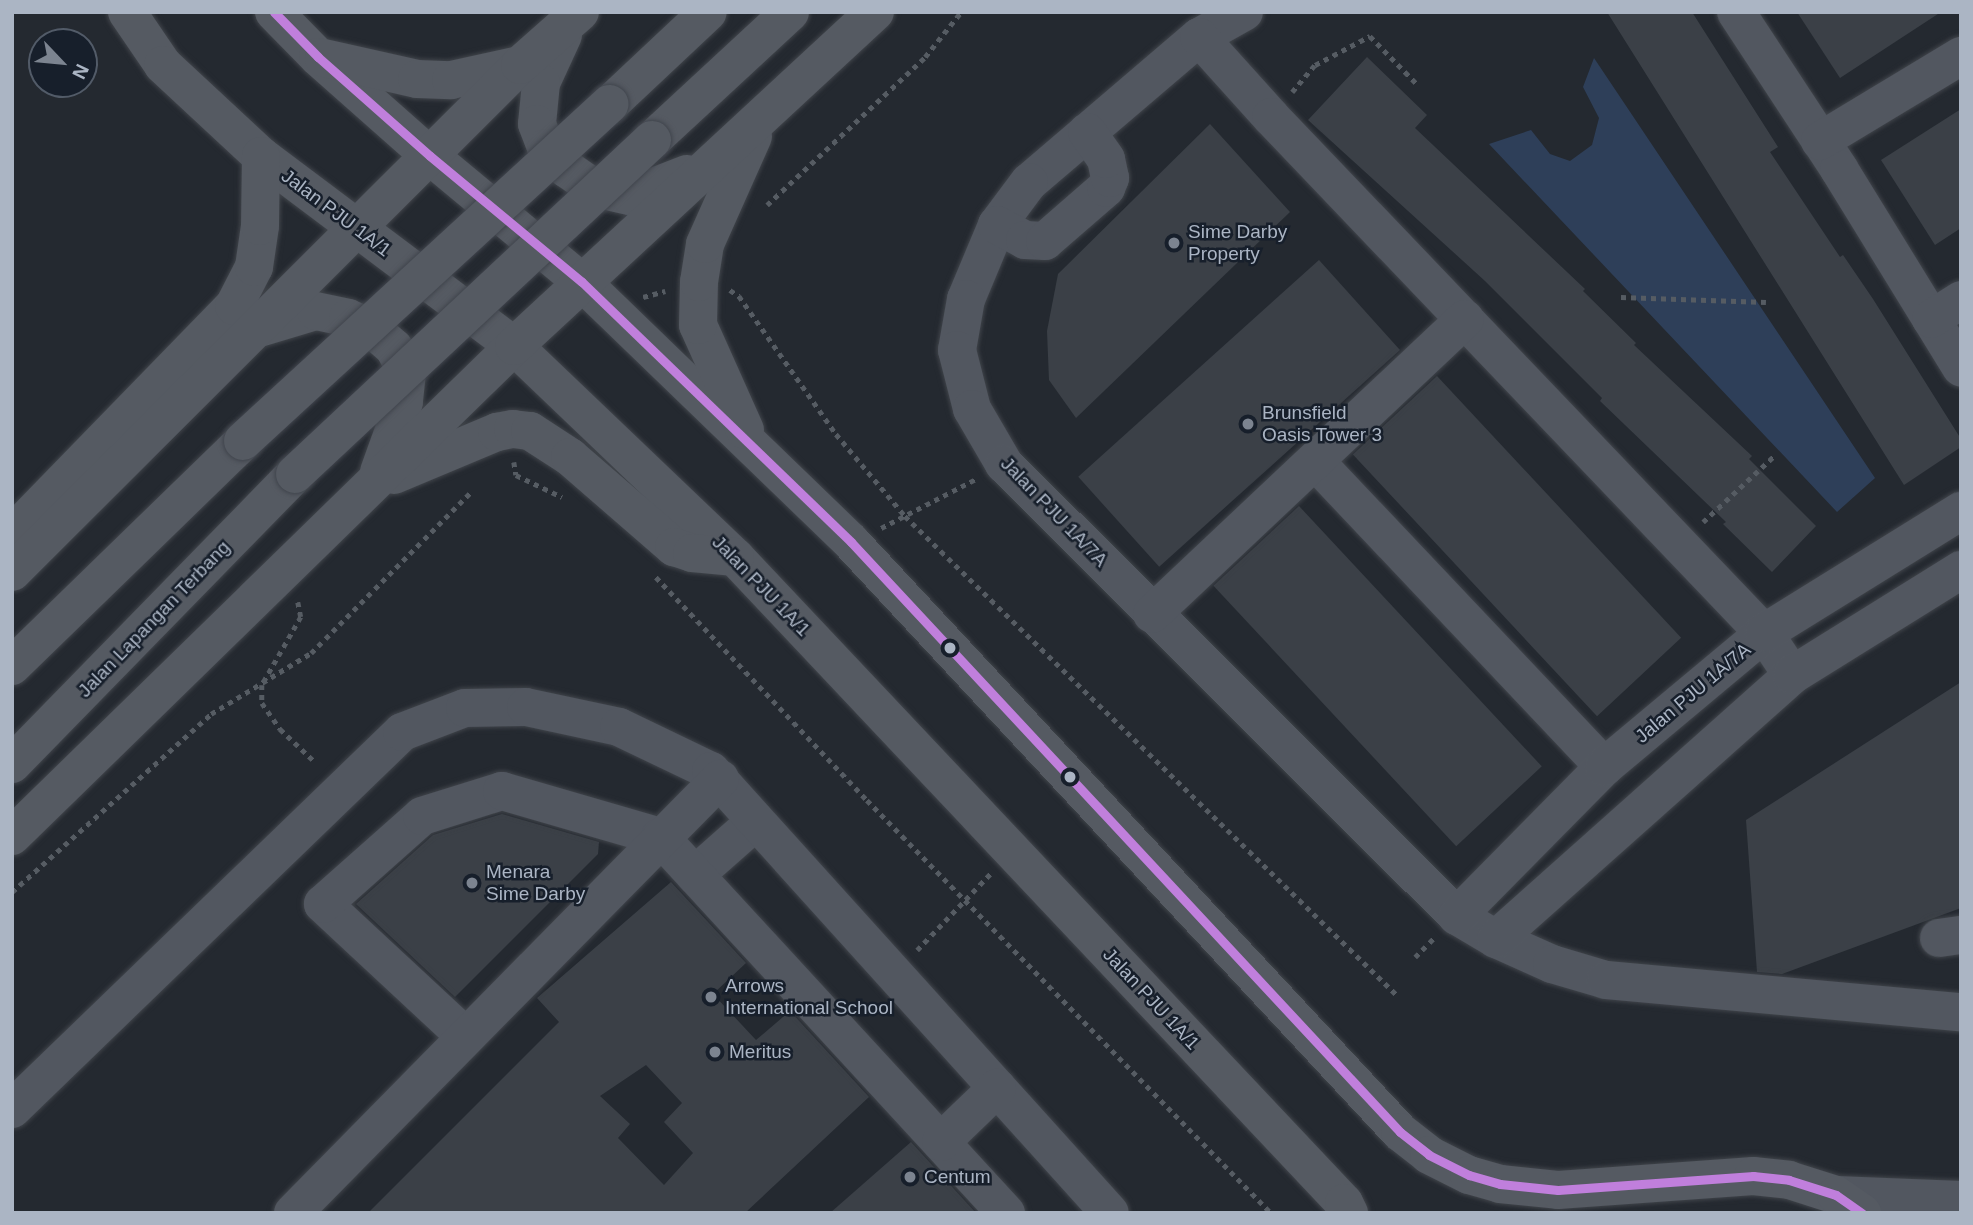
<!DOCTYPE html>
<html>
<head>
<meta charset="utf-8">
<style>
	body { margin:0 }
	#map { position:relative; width:1973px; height:1225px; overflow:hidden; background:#242930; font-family:Arial,sans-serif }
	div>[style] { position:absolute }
	.water>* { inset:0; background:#2e3f59 }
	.building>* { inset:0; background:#3b4047; transform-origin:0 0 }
	.path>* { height:4.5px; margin-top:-2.25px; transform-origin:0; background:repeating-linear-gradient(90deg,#565c63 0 5px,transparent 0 10px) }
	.roads { filter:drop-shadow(0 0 2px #40444a) drop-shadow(0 0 2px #40444a) }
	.minor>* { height:38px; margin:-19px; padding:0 19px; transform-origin:19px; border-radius:19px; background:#525760 }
	.major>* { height:38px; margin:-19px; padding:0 19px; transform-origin:19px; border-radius:19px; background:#555a62 }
	.bridges { filter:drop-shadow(0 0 2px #41454d) drop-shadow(0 0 2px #41454d) }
	.major-bridge>* { height:38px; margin:-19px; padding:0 19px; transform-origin:19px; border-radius:19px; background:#555a62 }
	.bus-1>* { height:9px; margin:-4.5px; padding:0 4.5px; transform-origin:4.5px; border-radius:4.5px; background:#c07fdc }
	.dots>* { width:19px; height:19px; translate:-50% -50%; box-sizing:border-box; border:4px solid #171f2b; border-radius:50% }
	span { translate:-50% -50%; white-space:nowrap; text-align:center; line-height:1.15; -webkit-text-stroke:5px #171f2b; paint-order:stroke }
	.street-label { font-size:19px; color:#abb5c4 }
	.poi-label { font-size:19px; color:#abb5c4 }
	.left { translate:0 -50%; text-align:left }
	.frame { position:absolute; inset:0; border:14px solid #abb5c4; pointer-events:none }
	.north { position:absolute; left:28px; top:28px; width:70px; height:70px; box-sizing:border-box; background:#171f2b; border:2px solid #525b68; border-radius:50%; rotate:116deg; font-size:19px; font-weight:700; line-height:28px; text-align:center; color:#abb5c4 }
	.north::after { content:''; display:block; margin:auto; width:24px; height:32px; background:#7c8490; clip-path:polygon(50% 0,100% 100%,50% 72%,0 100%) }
</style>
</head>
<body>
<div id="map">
	<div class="water">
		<i style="clip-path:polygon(1594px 58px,1875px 478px,1837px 512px,1489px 144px,1531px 130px,1550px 154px,1570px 161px,1592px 145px,1599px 118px,1583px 87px)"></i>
	</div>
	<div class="building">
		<i style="clip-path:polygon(1607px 12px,1692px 12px,1778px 147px,1770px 152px,1840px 257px,1843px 255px,1873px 299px,1961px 439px,1961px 447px,1904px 485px)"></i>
		<i style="clip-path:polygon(1797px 12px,1941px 12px,1840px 78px)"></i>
		<i style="clip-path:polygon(1367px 57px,1427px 115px,1415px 128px,1585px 289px,1583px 291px,1636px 343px,1634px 345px,1752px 456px,1749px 459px,1816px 526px,1772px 572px,1723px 524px,1726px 522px,1600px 401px,1602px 398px,1485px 281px,1308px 120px)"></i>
		<i style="clip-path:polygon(1961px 109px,1961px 228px,1935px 245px,1881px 160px)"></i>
		<i style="clip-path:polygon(1210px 124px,1290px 212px,1076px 418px,1049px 380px,1047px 331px,1058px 274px)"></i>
		<i style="left:1319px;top:260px;width:121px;height:324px;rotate:48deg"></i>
		<i style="left:1437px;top:376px;width:358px;height:115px;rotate:47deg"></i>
		<i style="left:1299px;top:506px;width:356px;height:117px;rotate:47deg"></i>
		<i style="clip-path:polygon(1961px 682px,1961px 908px,1782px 974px,1757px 972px,1746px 820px)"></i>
		<i style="clip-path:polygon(502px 814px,599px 842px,598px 854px,455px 997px,356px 904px,433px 835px)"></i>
		<i style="clip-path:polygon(evenodd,671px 882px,746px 963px,713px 994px,756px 1040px,790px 1011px,869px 1097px,745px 1213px,368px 1213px,559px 1022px,537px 998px,671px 882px,646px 1065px,682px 1103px,664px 1122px,693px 1153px,664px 1185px,618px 1138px,630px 1124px,600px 1096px,646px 1065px)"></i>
		<i style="clip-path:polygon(911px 1142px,976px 1213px,830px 1213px)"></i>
	</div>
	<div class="path">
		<i style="left:1292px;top:92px;width:35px;rotate:-50deg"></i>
		<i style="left:1315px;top:65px;width:62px;rotate:-27.8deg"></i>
		<i style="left:1370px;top:36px;width:69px;rotate:45.6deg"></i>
		<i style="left:767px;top:205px;width:216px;rotate:-43.1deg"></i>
		<i style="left:925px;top:57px;width:58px;rotate:-51.3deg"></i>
		<i style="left:730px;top:290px;width:11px;rotate:34deg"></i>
		<i style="left:739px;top:296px;width:169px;rotate:54.9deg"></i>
		<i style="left:836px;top:434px;width:107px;rotate:49.9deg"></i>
		<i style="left:905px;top:516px;width:689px;rotate:44.24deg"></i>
		<i style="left:643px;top:297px;width:23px;rotate:-15deg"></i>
		<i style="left:1621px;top:297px;width:145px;rotate:2deg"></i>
		<i style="left:514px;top:462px;width:13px;rotate:81deg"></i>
		<i style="left:516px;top:475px;width:51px;rotate:25.6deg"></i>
		<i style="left:1703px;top:522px;width:97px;rotate:-42.9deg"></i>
		<i style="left:881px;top:528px;width:107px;rotate:-27.3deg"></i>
		<i style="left:656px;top:577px;width:307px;rotate:46.6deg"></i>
		<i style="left:867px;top:800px;width:578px;rotate:45.63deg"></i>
		<i style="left:298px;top:602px;width:15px;rotate:79deg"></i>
		<i style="left:301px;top:617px;width:78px;rotate:119.8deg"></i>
		<i style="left:262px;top:685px;width:18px;rotate:90deg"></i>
		<i style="left:262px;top:703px;width:32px;rotate:55deg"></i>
		<i style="left:280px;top:729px;width:45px;rotate:43.2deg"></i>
		<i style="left:12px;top:892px;width:267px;rotate:-41.8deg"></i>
		<i style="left:211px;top:714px;width:117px;rotate:-31.4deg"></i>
		<i style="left:311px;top:653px;width:230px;rotate:-45.2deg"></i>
		<i style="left:917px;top:950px;width:107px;rotate:-46.1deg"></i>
		<i style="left:1415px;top:957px;width:27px;rotate:-45deg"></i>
	</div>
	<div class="roads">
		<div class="minor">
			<i style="left:1244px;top:12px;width:51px;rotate:150.9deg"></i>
			<i style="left:1199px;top:37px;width:223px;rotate:139.5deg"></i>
			<i style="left:1029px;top:182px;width:54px;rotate:126.7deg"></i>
			<i style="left:997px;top:225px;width:80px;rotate:112.7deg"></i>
			<i style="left:966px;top:299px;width:52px;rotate:100deg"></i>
			<i style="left:957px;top:350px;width:61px;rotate:75.7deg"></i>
			<i style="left:972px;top:409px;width:64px;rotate:59.8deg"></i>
			<i style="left:1004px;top:464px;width:640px;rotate:44.94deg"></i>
			<i style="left:1457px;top:916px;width:45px;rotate:30.5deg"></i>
			<i style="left:1496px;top:939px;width:61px;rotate:24.1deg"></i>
			<i style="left:1552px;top:964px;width:56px;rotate:16.5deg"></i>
			<i style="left:1606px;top:980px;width:356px;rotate:5.2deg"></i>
			<i style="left:1736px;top:12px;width:188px;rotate:56.7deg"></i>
			<i style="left:1839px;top:169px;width:233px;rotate:58.4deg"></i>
			<i style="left:1199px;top:37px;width:108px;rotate:48deg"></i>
			<i style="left:1271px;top:117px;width:714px;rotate:46.31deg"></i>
			<i style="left:1764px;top:633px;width:50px;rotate:56.3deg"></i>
			<i style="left:1820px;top:141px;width:165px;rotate:-31.1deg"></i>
			<i style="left:997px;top:225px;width:32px;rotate:28deg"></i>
			<i style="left:1025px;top:240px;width:20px;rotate:3deg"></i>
			<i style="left:1045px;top:241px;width:81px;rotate:-41deg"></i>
			<i style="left:1106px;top:188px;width:11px;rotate:-68deg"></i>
			<i style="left:1110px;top:178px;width:19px;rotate:-102deg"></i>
			<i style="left:1106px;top:159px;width:33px;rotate:-125deg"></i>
			<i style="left:1931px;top:319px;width:36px;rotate:-32deg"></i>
			<i style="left:1315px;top:461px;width:421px;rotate:46.6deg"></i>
			<i style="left:1152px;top:614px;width:430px;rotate:-43.3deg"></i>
			<i style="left:695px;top:875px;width:81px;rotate:-41.5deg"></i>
			<i style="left:1457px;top:916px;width:209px;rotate:-45.4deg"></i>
			<i style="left:1604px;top:767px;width:209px;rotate:-39.9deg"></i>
			<i style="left:1764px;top:633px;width:232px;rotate:-31.8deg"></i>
			<i style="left:1939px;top:938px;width:22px;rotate:-8deg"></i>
			<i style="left:1496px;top:939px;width:397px;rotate:-41.7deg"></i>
			<i style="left:1792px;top:675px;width:199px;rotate:-31.9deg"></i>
			<i style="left:465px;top:1036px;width:194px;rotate:-137.1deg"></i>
			<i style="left:323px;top:904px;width:132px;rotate:-41.6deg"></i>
			<i style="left:422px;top:816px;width:84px;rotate:-17.4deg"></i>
			<i style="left:502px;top:791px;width:165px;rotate:16.2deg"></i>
			<i style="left:660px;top:837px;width:511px;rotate:47.38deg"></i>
			<i style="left:12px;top:1109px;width:542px;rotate:-44.03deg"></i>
			<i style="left:402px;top:732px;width:67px;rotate:-20.9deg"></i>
			<i style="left:465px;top:708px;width:61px;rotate:-0.9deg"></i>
			<i style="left:526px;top:707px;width:95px;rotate:12.1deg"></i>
			<i style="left:619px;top:727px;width:102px;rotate:25.6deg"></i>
			<i style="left:711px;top:771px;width:595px;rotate:47.93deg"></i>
			<i style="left:941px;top:1142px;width:78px;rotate:-44deg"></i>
			<i style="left:1836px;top:1195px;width:125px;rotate:2.3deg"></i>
			<i style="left:293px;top:1213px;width:609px;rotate:-45.47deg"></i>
		</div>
		<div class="major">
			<i style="left:127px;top:12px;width:64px;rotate:55.8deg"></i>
			<i style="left:163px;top:65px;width:134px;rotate:42.9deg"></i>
			<i style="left:261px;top:156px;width:316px;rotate:36.9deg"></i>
			<i style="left:514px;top:346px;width:306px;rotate:43.7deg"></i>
			<i style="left:735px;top:557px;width:888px;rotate:46.69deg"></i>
			<i style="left:1344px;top:1203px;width:11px;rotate:63deg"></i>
			<i style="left:274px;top:12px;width:63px;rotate:45.6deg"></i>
			<i style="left:318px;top:57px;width:149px;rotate:41.5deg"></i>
			<i style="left:430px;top:156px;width:197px;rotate:39.7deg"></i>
			<i style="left:582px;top:282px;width:374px;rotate:44deg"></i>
			<i style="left:851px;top:542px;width:806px;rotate:47.06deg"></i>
			<i style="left:1400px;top:1132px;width:37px;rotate:38deg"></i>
			<i style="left:1429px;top:1155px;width:45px;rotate:26.6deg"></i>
			<i style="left:1469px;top:1175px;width:32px;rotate:16deg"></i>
			<i style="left:1500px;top:1184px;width:58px;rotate:5.9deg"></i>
			<i style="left:1558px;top:1190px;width:196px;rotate:-4.1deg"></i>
			<i style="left:1753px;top:1176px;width:36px;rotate:6deg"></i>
			<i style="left:1789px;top:1180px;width:49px;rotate:17.7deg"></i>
			<i style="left:1836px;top:1195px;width:32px;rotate:35deg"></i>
			<i style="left:563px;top:35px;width:53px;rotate:114.6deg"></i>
			<i style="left:541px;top:83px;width:41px;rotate:95.6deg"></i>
			<i style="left:537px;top:124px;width:26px;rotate:69deg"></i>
			<i style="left:546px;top:148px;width:30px;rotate:45deg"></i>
			<i style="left:567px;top:169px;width:33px;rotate:35deg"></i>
			<i style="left:594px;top:188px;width:37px;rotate:13deg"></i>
			<i style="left:630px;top:196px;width:61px;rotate:-21.1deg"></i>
			<i style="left:324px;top:58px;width:95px;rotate:12.7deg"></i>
			<i style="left:417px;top:79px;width:34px;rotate:2deg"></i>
			<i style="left:451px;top:80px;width:71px;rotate:-12.3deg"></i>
			<i style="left:610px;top:104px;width:134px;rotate:-43.2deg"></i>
			<i style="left:652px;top:140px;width:188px;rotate:-42.8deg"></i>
			<i style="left:259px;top:328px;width:59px;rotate:-16.6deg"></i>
			<i style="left:316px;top:311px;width:33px;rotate:12deg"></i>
			<i style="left:348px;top:318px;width:25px;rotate:23deg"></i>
			<i style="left:371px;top:328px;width:30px;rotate:41deg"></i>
			<i style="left:394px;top:348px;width:27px;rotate:62deg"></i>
			<i style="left:407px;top:372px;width:30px;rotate:96deg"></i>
			<i style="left:404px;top:402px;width:74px;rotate:109.7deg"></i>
			<i style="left:745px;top:430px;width:115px;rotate:-114.1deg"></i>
			<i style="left:698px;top:325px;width:43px;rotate:-88.7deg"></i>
			<i style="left:699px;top:282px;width:38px;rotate:-81deg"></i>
			<i style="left:705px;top:244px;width:118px;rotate:-66deg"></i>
			<i style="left:394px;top:475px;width:112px;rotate:-22.7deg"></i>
			<i style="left:497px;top:432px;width:16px;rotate:-11deg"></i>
			<i style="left:513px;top:429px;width:17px;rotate:7deg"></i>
			<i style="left:530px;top:431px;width:48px;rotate:33deg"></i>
			<i style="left:570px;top:457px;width:138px;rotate:40.9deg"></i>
			<i style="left:674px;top:547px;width:19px;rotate:18deg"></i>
			<i style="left:692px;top:553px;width:43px;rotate:5.3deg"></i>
			<i style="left:12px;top:534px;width:318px;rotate:-45.8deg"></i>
			<i style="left:234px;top:306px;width:44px;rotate:-62.9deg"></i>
			<i style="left:254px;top:267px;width:41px;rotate:-81.7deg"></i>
			<i style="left:260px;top:226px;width:70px;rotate:-89.2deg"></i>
			<i style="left:12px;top:572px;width:718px;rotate:-44.94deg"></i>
			<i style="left:520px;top:65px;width:80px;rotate:-41.5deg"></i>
			<i style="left:12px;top:666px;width:322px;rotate:-44.2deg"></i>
			<i style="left:12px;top:764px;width:405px;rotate:-45.7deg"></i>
			<i style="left:12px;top:836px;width:702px;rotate:-44.31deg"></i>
			<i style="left:514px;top:346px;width:492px;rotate:-42.8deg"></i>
		</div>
	</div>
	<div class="bridges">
		<div class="major-bridge">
			<i style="left:243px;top:441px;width:498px;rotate:-42.6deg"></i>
			<i style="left:295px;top:474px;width:489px;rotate:-43.1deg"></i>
		</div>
	</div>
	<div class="bus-1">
		<i style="left:274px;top:12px;width:63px;rotate:45.6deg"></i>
		<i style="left:318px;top:57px;width:149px;rotate:41.5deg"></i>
		<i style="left:430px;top:156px;width:197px;rotate:39.7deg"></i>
		<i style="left:582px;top:282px;width:374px;rotate:44deg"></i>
		<i style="left:851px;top:542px;width:806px;rotate:47.06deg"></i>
		<i style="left:1400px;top:1132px;width:37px;rotate:38deg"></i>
		<i style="left:1429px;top:1155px;width:45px;rotate:26.6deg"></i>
		<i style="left:1469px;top:1175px;width:32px;rotate:16deg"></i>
		<i style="left:1500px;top:1184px;width:58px;rotate:5.9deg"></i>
		<i style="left:1558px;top:1190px;width:196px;rotate:-4.1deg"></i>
		<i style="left:1753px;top:1176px;width:36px;rotate:6deg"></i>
		<i style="left:1789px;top:1180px;width:49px;rotate:17.7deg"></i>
		<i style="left:1836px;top:1195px;width:32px;rotate:35deg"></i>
	</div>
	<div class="dots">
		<i style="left:1174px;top:243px;background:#7c8490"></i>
		<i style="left:1248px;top:424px;background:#7c8490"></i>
		<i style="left:950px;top:648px;background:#abb5c4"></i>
		<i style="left:1070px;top:777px;background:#abb5c4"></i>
		<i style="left:472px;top:883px;background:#7c8490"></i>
		<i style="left:711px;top:997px;background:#7c8490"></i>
		<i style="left:715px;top:1052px;background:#7c8490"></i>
		<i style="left:910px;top:1177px;background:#7c8490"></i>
	</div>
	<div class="street-label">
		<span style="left:336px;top:213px;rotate:37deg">Jalan PJU 1A/1</span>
		<span style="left:1054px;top:512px;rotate:46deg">Jalan PJU 1A/7A</span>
		<span style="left:761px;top:586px;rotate:46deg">Jalan PJU 1A/1</span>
		<span style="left:154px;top:619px;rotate:-46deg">Jalan Lapangan Terbang</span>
		<span style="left:1693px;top:693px;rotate:-40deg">Jalan PJU 1A/7A</span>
		<span style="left:1151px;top:999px;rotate:47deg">Jalan PJU 1A/1</span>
	</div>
	<div class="poi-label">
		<span class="left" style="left:1188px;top:243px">Sime Darby<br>Property</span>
		<span class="left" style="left:1262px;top:424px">Brunsfield<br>Oasis Tower 3</span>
		<span class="left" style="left:486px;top:883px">Menara<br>Sime Darby</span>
		<span class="left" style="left:725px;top:997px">Arrows<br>International School</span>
		<span class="left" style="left:729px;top:1052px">Meritus</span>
		<span class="left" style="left:924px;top:1177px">Centum</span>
	</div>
	<div class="frame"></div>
	<div class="north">N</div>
</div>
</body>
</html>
